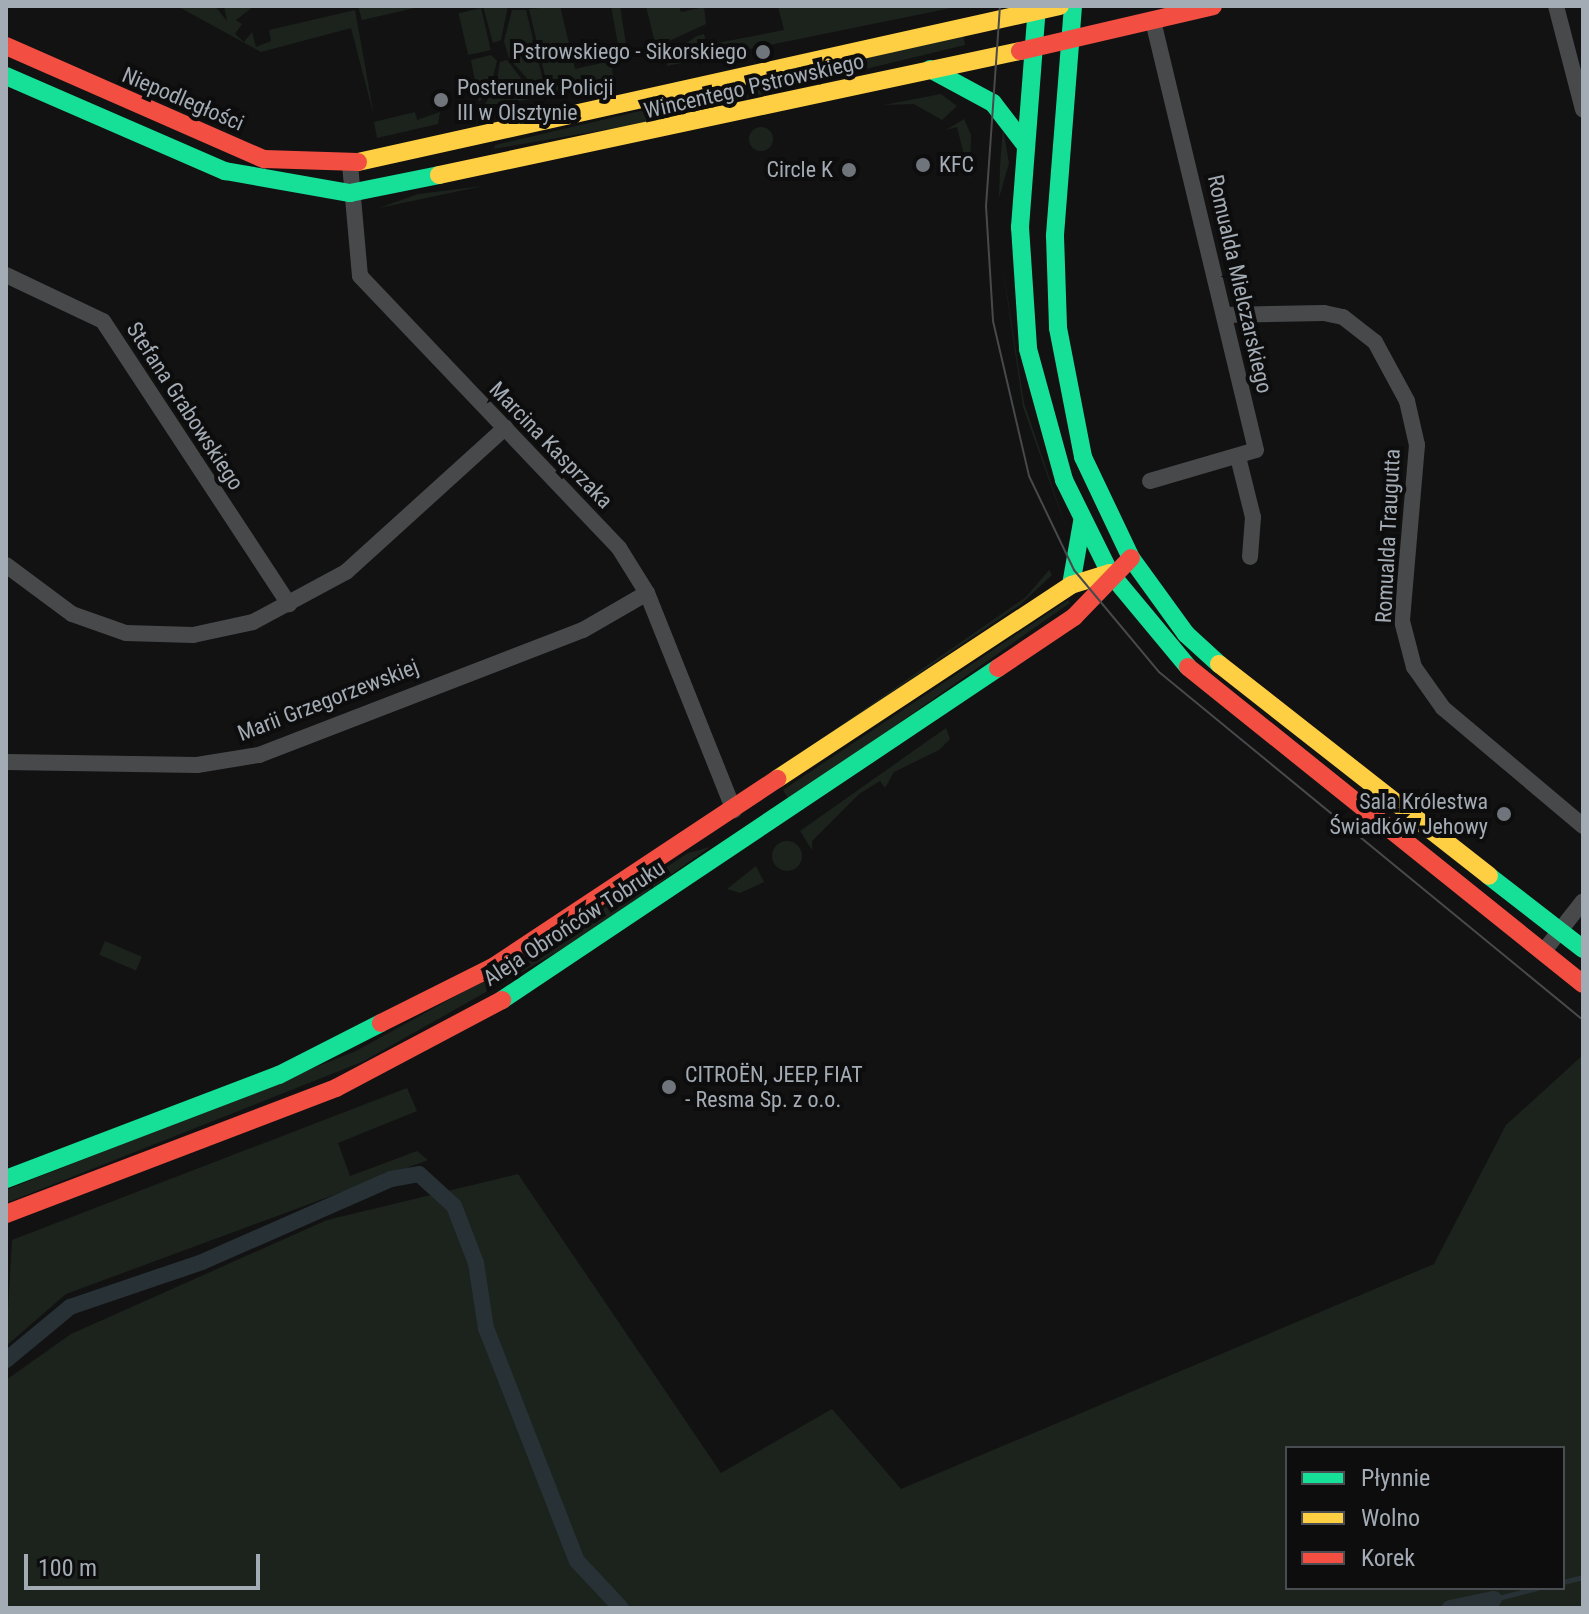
<!DOCTYPE html>
<html>
<head>
<meta charset="utf-8">
<style>
	body { margin:0 }
	#map { position:relative; width:1589px; height:1614px; overflow:hidden; background:#121213; font-family:"Roboto Condensed",sans-serif }
	div>[style] { position:absolute }
	.green>* { inset:0; background:#1c231d; transform-origin:0 0 }
	.round { border-radius:50% }
	.stream>* { height:5px; margin:-2.5px; padding:0 2.5px; transform-origin:2.5px; border-radius:2.5px; background:#283236 }
	.canal>* { height:16px; margin:-8px; padding:0 8px; transform-origin:8px; border-radius:8px; background:#283236 }
	.street>* { height:16px; margin:-8px; padding:0 8px; transform-origin:8px; border-radius:8px; background:#47494b }
	.fast>* { height:18px; margin:-9px; padding:0 9px; transform-origin:9px; border-radius:9px; background:#16e098 }
	.slow>* { height:18px; margin:-9px; padding:0 9px; transform-origin:9px; border-radius:9px; background:#ffcf43 }
	.jam>* { height:18px; margin:-9px; padding:0 9px; transform-origin:9px; border-radius:9px; background:#f24e42 }
	.tram>* { height:2px; margin:-1px; padding:0 1px; transform-origin:1px; border-radius:1px; background:#47494b }
	.dots>* { width:22px; height:22px; translate:-50% -50%; box-sizing:border-box; border:4px solid #0d0d0e; border-radius:50% }
	span { translate:-50% -50%; white-space:nowrap; text-align:center; line-height:1.15; -webkit-text-stroke:8px #0d0d0e; paint-order:stroke }
	.poi-label { font-size:22px; color:#a3abb4 }
	.right { translate:-100% -50%; text-align:right }
	.left { translate:0 -50%; text-align:left }
	.street-label { font-size:22px; color:#a3abb4 }
	.frame { position:absolute; inset:0; border:8px solid #a3abb4; pointer-events:none }
	.legend { position:absolute; left:1285px; top:1446px; width:280px; height:144px; box-sizing:border-box; background:#0d0d0e; border:2px solid #494c50; margin:0; padding:10px 14px; list-style:none; font-size:24px; color:#a3abb4 }
	.legend li { display:flex; align-items:center; gap:16px; height:40px }
	.legend b { width:40px; border:2px solid #494c50 }
	.scale { position:absolute; left:24px; top:1554px; width:236px; height:36px; box-sizing:border-box; border:4px solid #a3abb4; border-top:0; padding-left:10px; font-size:24px; line-height:28px; white-space:nowrap; color:#a3abb4; -webkit-text-stroke:6px #0d0d0e; paint-order:stroke }
</style>
</head>
<body>
<div id="map">
	<div class="green">
		<i style="clip-path:polygon(177px 6px,215px 6px,227px 21px,224px 6px,254px 6px,236px 20px,242px 24px,235px 34px,244px 42px,252px 32px,256px 47px,271px 41px,269px 30px,355px 10px,374px 116px,351px 28px,261px 52px)"></i>
		<i style="clip-path:polygon(358px 6px,424px 6px,362px 20px)"></i>
		<i style="clip-path:polygon(483px 6px,508px 6px,501px 40px,493px 43px)"></i>
		<i style="clip-path:polygon(560px 6px,575px 69px,602px 63px,599px 50px,609px 47px,614px 83px,483px 108px,489px 97px,555px 82px,546px 80px,529px 9px)"></i>
		<i style="clip-path:polygon(611px 6px,620px 6px,628px 57px,620px 55px)"></i>
		<i style="clip-path:polygon(646px 6px,679px 6px,681px 12px,704px 7px,706px 24px,656px 47px)"></i>
		<i style="clip-path:polygon(778px 6px,961px 6px,667px 66px,670px 54px,697px 36px,704px 34px,707px 45px,784px 30px)"></i>
		<i style="left:481px;top:8px;width:43px;height:23px;rotate:77deg"></i>
		<i style="clip-path:polygon(512px 10px,526px 10px,543px 81px,531px 83px,509px 58px,504px 41px)"></i>
		<i style="clip-path:polygon(963px 35px,965px 45px,720px 104px,814px 70px)"></i>
		<i style="clip-path:polygon(491px 55px,497px 61px,489px 93px,479px 102px,471px 60px)"></i>
		<i style="clip-path:polygon(507px 60px,526px 85px,495px 92px,500px 62px)"></i>
		<i style="clip-path:polygon(941px 94px,957px 106px,942px 120px,914px 104px,884px 105px)"></i>
		<i style="clip-path:polygon(670px 104px,673px 118px,494px 149px,495px 145px)"></i>
		<i style="clip-path:polygon(415px 112px,417px 120px,440px 112px,438px 124px,377px 138px,374px 122px)"></i>
		<i style="clip-path:polygon(964px 119px,971px 135px,970px 179px,957px 127px,946px 130px)"></i>
		<i class="round" style="left:749px;top:127px;width:24px;height:24px"></i>
		<i style="clip-path:polygon(1003px 129px,1009px 163px,999px 198px,1000px 166px)"></i>
		<i style="clip-path:polygon(483px 186px,379px 208px,418px 194px)"></i>
		<i style="clip-path:polygon(1000px 248px,1024px 403px,1069px 536px,1023px 407px)"></i>
		<i style="clip-path:polygon(1049px 570px,1052px 575px,1020px 605px,772px 773px,1026px 597px)"></i>
		<i style="clip-path:polygon(1068px 600px,1070px 603px,789px 800px,783px 790px)"></i>
		<i style="clip-path:polygon(946px 728px,950px 739px,939px 750px,894px 772px,885px 788px,880px 781px,859px 794px,812px 841px,812px 850px,800px 831px)"></i>
		<i class="round" style="left:772px;top:841px;width:30px;height:30px"></i>
		<i style="clip-path:polygon(710px 847px,580px 939px,362px 1062px,6px 1203px,6px 1190px,356px 1051px,545px 947px,688px 853px)"></i>
		<i style="clip-path:polygon(756px 866px,764px 882px,740px 893px,727px 889px)"></i>
		<i style="left:105px;top:941px;width:40px;height:15px;rotate:23deg"></i>
		<i style="clip-path:polygon(evenodd,1583px 1055px,1583px 1608px,6px 1608px,6px 1380px,71px 1334px,327px 1220px,518px 1174px,721px 1473px,832px 1409px,901px 1489px,1434px 1264px,1506px 1125px,1583px 1055px,1287px 1448px,1563px 1448px,1563px 1588px,1287px 1588px,1287px 1448px)"></i>
		<i style="clip-path:polygon(407px 1088px,417px 1111px,338px 1143px,350px 1176px,417px 1151px,428px 1160px,66px 1294px,6px 1346px,12px 1240px)"></i>
	</div>
	<div class="stream">
		<i style="left:1563px;top:1582px;width:21px;rotate:-14deg"></i>
		<i style="left:1497px;top:1608px;width:9px;rotate:-108deg"></i>
		<i style="left:1494px;top:1599px;width:44px;rotate:-14.3deg"></i>
	</div>
	<div class="canal">
		<i style="left:6px;top:1360px;width:83px;rotate:-39.6deg"></i>
		<i style="left:70px;top:1307px;width:139px;rotate:-18.8deg"></i>
		<i style="left:202px;top:1262px;width:206px;rotate:-23.7deg"></i>
		<i style="left:391px;top:1179px;width:28px;rotate:-10deg"></i>
		<i style="left:419px;top:1174px;width:47px;rotate:42.4deg"></i>
		<i style="left:454px;top:1206px;width:61px;rotate:68.9deg"></i>
		<i style="left:476px;top:1263px;width:66px;rotate:81.3deg"></i>
		<i style="left:486px;top:1328px;width:250px;rotate:68.7deg"></i>
		<i style="left:577px;top:1561px;width:64px;rotate:46.9deg"></i>
		<i style="left:1450px;top:1608px;width:45px;rotate:-11.6deg"></i>
	</div>
	<div class="street">
		<i style="left:1556px;top:6px;width:107px;rotate:75.4deg"></i>
		<i style="left:350px;top:164px;width:112px;rotate:84.9deg"></i>
		<i style="left:360px;top:276px;width:376px;rotate:46.4deg"></i>
		<i style="left:619px;top:548px;width:53px;rotate:58.1deg"></i>
		<i style="left:647px;top:593px;width:234px;rotate:68.2deg"></i>
		<i style="left:6px;top:275px;width:107px;rotate:25.4deg"></i>
		<i style="left:103px;top:321px;width:339px;rotate:56.7deg"></i>
		<i style="left:1224px;top:315px;width:100px;rotate:-1.1deg"></i>
		<i style="left:1324px;top:313px;width:19px;rotate:12deg"></i>
		<i style="left:1343px;top:317px;width:41px;rotate:38deg"></i>
		<i style="left:1375px;top:342px;width:67px;rotate:61.5deg"></i>
		<i style="left:1407px;top:401px;width:45px;rotate:77.2deg"></i>
		<i style="left:1417px;top:445px;width:177px;rotate:94.9deg"></i>
		<i style="left:1402px;top:621px;width:48px;rotate:75.4deg"></i>
		<i style="left:1414px;top:667px;width:50px;rotate:54.7deg"></i>
		<i style="left:1443px;top:708px;width:183px;rotate:40.1deg"></i>
		<i style="left:1239px;top:461px;width:58px;rotate:76deg"></i>
		<i style="left:1253px;top:517px;width:40px;rotate:94.3deg"></i>
		<i style="left:1150px;top:481px;width:110px;rotate:-16.3deg"></i>
		<i style="left:1256px;top:450px;width:442px;rotate:-103.5deg"></i>
		<i style="left:6px;top:565px;width:82px;rotate:36.6deg"></i>
		<i style="left:72px;top:614px;width:57px;rotate:19.4deg"></i>
		<i style="left:126px;top:633px;width:67px;rotate:1.7deg"></i>
		<i style="left:193px;top:635px;width:61px;rotate:-12.2deg"></i>
		<i style="left:253px;top:622px;width:106px;rotate:-28.3deg"></i>
		<i style="left:346px;top:572px;width:215px;rotate:-42.2deg"></i>
		<i style="left:6px;top:762px;width:191px;rotate:0.9deg"></i>
		<i style="left:197px;top:765px;width:63px;rotate:-9.2deg"></i>
		<i style="left:259px;top:755px;width:347px;rotate:-21.1deg"></i>
		<i style="left:583px;top:630px;width:74px;rotate:-30deg"></i>
		<i style="left:1544px;top:951px;width:63px;rotate:-52deg"></i>
	</div>
	<div class="fast">
		<i style="left:1037px;top:6px;width:222px;rotate:94.4deg"></i>
		<i style="left:1020px;top:227px;width:122px;rotate:86.2deg"></i>
		<i style="left:1028px;top:349px;width:136px;rotate:74.6deg"></i>
		<i style="left:1064px;top:480px;width:104px;rotate:63.7deg"></i>
		<i style="left:1110px;top:573px;width:122px;rotate:50.3deg"></i>
		<i style="left:1073px;top:6px;width:231px;rotate:94.5deg"></i>
		<i style="left:1055px;top:236px;width:92px;rotate:88.1deg"></i>
		<i style="left:1058px;top:328px;width:131px;rotate:79deg"></i>
		<i style="left:1083px;top:457px;width:112px;rotate:64.6deg"></i>
		<i style="left:1131px;top:558px;width:94px;rotate:54.1deg"></i>
		<i style="left:1186px;top:634px;width:45px;rotate:42.3deg"></i>
		<i style="left:930px;top:69px;width:72px;rotate:28.4deg"></i>
		<i style="left:993px;top:103px;width:54px;rotate:52.5deg"></i>
		<i style="left:6px;top:76px;width:239px;rotate:23.5deg"></i>
		<i style="left:225px;top:171px;width:127px;rotate:10deg"></i>
		<i style="left:350px;top:193px;width:91px;rotate:-11.4deg"></i>
		<i style="left:1071px;top:585px;width:64px;rotate:-80.1deg"></i>
		<i style="left:1489px;top:876px;width:119px;rotate:37.8deg"></i>
		<i style="left:502px;top:1000px;width:597px;rotate:-33.8deg"></i>
		<i style="left:6px;top:1179px;width:292px;rotate:-20.9deg"></i>
		<i style="left:279px;top:1075px;width:114px;rotate:-27deg"></i>
	</div>
	<div class="slow">
		<i style="left:358px;top:162px;width:719px;rotate:-12.53deg"></i>
		<i style="left:439px;top:175px;width:594px;rotate:-12.05deg"></i>
		<i style="left:1219px;top:664px;width:343px;rotate:38.1deg"></i>
		<i style="left:777px;top:779px;width:352px;rotate:-33.4deg"></i>
		<i style="left:1071px;top:585px;width:41px;rotate:-17.1deg"></i>
	</div>
	<div class="jam">
		<i style="left:6px;top:46px;width:282px;rotate:23.7deg"></i>
		<i style="left:264px;top:159px;width:94px;rotate:1.8deg"></i>
		<i style="left:1020px;top:51px;width:198px;rotate:-13.1deg"></i>
		<i style="left:1188px;top:667px;width:506px;rotate:38.75deg"></i>
		<i style="left:998px;top:668px;width:92px;rotate:-33.9deg"></i>
		<i style="left:1074px;top:617px;width:82px;rotate:-46deg"></i>
		<i style="left:381px;top:1023px;width:125px;rotate:-26.6deg"></i>
		<i style="left:493px;top:967px;width:341px;rotate:-33.5deg"></i>
		<i style="left:6px;top:1214px;width:353px;rotate:-20.9deg"></i>
		<i style="left:336px;top:1088px;width:188px;rotate:-27.9deg"></i>
	</div>
	<div class="tram">
		<i style="left:1000px;top:6px;width:200px;rotate:94deg"></i>
		<i style="left:986px;top:206px;width:115px;rotate:86.5deg"></i>
		<i style="left:993px;top:321px;width:159px;rotate:76.9deg"></i>
		<i style="left:1029px;top:476px;width:104px;rotate:64.4deg"></i>
		<i style="left:1074px;top:570px;width:133px;rotate:50.2deg"></i>
		<i style="left:1159px;top:672px;width:549px;rotate:39.38deg"></i>
	</div>
	<div class="dots">
		<i style="left:763px;top:52px;background:#70757c"></i>
		<i style="left:441px;top:100px;background:#70757c"></i>
		<i style="left:923px;top:165px;background:#70757c"></i>
		<i style="left:849px;top:170px;background:#70757c"></i>
		<i style="left:1504px;top:814px;background:#70757c"></i>
		<i style="left:669px;top:1087px;background:#70757c"></i>
	</div>
	<div class="poi-label">
		<span class="right" style="left:747px;top:52px">Pstrowskiego - Sikorskiego</span>
		<span class="left" style="left:457px;top:100px">Posterunek Policji<br>III w Olsztynie</span>
		<span class="left" style="left:939px;top:165px">KFC</span>
		<span class="right" style="left:833px;top:170px">Circle K</span>
		<span class="right" style="left:1488px;top:814px">Sala Królestwa<br>Świadków Jehowy</span>
		<span class="left" style="left:685px;top:1087px">CITROËN, JEEP, FIAT<br>- Resma Sp. z o.o.</span>
	</div>
	<div class="street-label">
		<span style="left:754px;top:86px;rotate:-13deg">Wincentego Pstrowskiego</span>
		<span style="left:183px;top:99px;rotate:23deg">Niepodległości</span>
		<span style="left:1240px;top:284px;rotate:77deg">Romualda Mielczarskiego</span>
		<span style="left:185px;top:406px;rotate:57deg">Stefana Grabowskiego</span>
		<span style="left:551px;top:445px;rotate:46deg">Marcina Kasprzaka</span>
		<span style="left:1388px;top:536px;rotate:-87deg">Romualda Traugutta</span>
		<span style="left:328px;top:700px;rotate:-21deg">Marii Grzegorzewskiej</span>
		<span style="left:574px;top:923px;rotate:-33deg">Aleja Obrońców Tobruku</span>
	</div>
	<div class="frame"></div>
	<ul class="legend">
	<li><b style="height:10px;background:#16e098"></b>Płynnie</li>
	<li><b style="height:10px;background:#ffcf43"></b>Wolno</li>
	<li><b style="height:10px;background:#f24e42"></b>Korek</li>
	</ul>
	<div class="scale">100 m</div>
</div>
</body>
</html>
